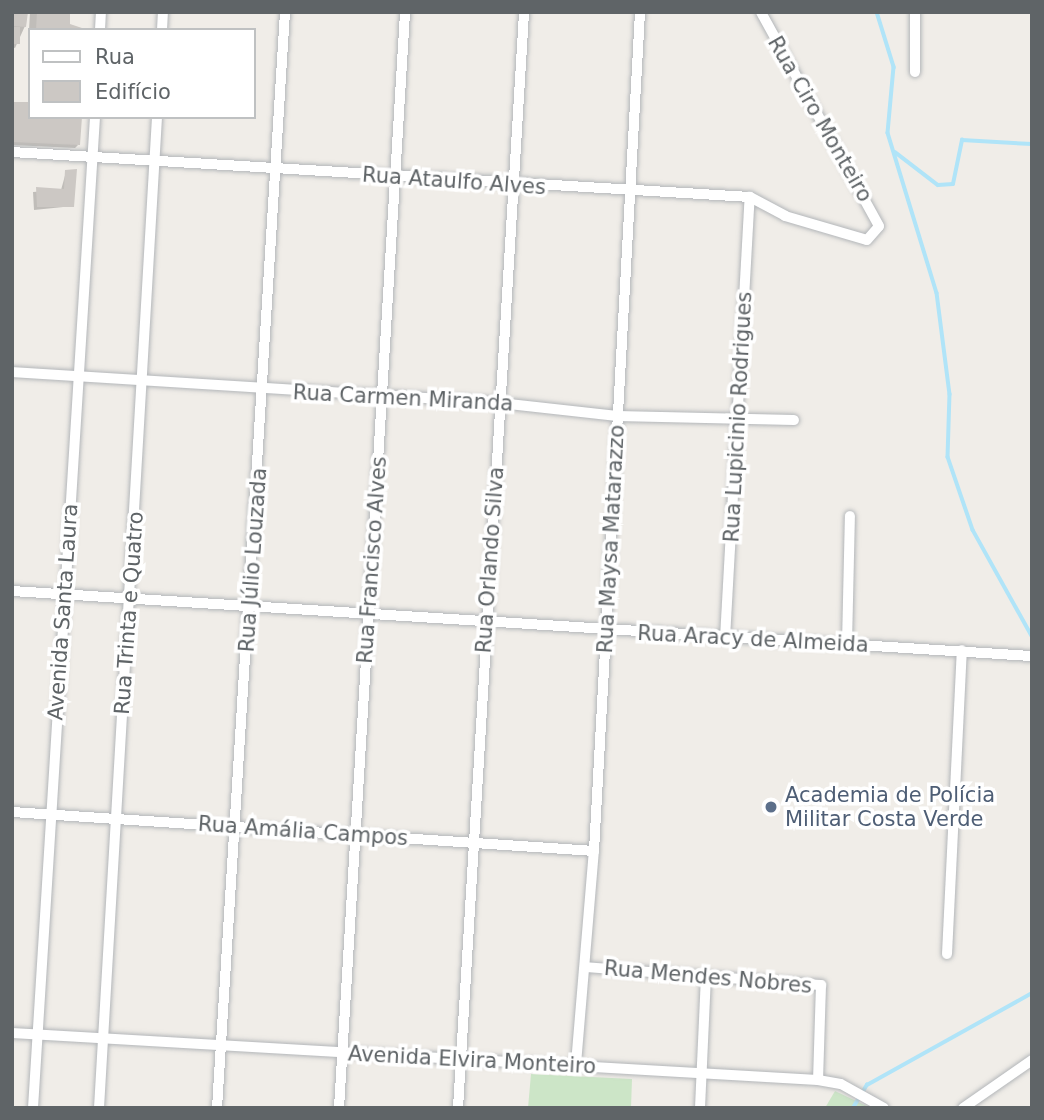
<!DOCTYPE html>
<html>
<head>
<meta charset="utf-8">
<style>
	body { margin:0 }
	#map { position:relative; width:1044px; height:1120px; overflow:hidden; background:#f0ede8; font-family:"DejaVu Sans",sans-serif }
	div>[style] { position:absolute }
	.green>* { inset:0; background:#cce5c7 }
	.shadow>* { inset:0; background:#0003 }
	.stream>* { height:3.5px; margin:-1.75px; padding:0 1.75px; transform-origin:1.75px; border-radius:1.75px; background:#b0e4f8 }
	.building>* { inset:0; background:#ccc8c4; transform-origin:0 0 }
	.roads { filter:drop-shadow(0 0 2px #b3b6b9) drop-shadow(0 0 2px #b3b6b9) }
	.minor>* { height:10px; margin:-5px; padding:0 5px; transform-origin:5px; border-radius:5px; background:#fff }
	.dots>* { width:19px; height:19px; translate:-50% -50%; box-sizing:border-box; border:4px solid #fff; border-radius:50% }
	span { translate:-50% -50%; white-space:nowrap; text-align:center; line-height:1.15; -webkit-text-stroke:7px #fff; paint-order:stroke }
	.street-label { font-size:21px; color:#5f6467 }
	.service-label { font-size:21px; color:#4e5e75 }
	.left { translate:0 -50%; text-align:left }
	.frame { position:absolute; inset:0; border:14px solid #5f6467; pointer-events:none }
	.legend { position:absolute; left:28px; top:28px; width:228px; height:91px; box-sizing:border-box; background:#fff; border:2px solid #bfc1c2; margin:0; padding:9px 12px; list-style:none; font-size:21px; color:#5f6467 }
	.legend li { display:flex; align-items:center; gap:14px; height:35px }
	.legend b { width:35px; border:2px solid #bfc1c2 }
</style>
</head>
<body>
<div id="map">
	<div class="green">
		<i style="clip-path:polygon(531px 1074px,632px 1079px,631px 1108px,528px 1108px)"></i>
		<i style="clip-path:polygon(835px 1091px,871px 1108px,825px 1108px)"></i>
	</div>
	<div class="shadow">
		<i style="clip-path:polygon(12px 12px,25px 26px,15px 48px,12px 47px)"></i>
		<i style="clip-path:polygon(30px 12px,69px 12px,68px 26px,86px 30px,29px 30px)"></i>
		<i style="clip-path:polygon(30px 93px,30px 117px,78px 145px,75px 148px,12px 145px,12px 103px,29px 104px)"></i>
		<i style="clip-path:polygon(66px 172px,73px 206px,34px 210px,33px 192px,61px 190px)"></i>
	</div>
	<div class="stream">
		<i style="left:877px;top:12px;width:58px;rotate:72.8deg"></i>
		<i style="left:894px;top:67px;width:66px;rotate:95.2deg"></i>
		<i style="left:888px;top:133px;width:167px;rotate:73deg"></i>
		<i style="left:937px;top:293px;width:102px;rotate:82.7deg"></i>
		<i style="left:950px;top:394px;width:63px;rotate:91.8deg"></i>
		<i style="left:948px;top:457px;width:77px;rotate:71.1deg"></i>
		<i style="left:973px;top:530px;width:121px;rotate:60.9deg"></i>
		<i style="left:895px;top:152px;width:54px;rotate:37.5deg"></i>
		<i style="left:938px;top:185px;width:15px;rotate:-4deg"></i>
		<i style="left:953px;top:184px;width:45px;rotate:-78.4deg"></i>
		<i style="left:962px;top:140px;width:70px;rotate:3.3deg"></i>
		<i style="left:853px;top:1108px;width:27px;rotate:-59deg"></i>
		<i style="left:867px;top:1085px;width:189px;rotate:-29.1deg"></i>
	</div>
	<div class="building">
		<i style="clip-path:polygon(12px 12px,28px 12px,26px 27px,12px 26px)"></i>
		<i style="clip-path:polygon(37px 12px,70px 12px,70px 24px,88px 30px,36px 30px)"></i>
		<i style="left:12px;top:27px;width:8px;height:17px"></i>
		<i style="clip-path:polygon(12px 102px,30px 102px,30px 117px,82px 117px,80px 145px,12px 142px)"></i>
		<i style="clip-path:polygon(77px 169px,74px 207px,37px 207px,36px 187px,64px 189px,65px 170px)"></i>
	</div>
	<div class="roads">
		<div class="minor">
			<i style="left:100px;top:30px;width:18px;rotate:-87deg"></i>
			<i style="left:162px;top:30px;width:18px;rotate:-87deg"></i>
			<i style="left:915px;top:72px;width:60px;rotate:-90deg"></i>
			<i style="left:12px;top:152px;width:739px;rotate:3.49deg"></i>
			<i style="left:750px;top:197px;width:40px;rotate:28deg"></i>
			<i style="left:785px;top:216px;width:85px;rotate:16.3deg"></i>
			<i style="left:867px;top:240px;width:18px;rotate:-49deg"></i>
			<i style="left:879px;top:226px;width:244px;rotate:-118.9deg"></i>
			<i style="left:12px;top:372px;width:489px;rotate:3.6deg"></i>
			<i style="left:500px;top:403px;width:118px;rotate:6.3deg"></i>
			<i style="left:617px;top:416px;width:177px;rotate:1.3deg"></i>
			<i style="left:12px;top:591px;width:1022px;rotate:3.65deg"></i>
			<i style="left:725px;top:638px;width:442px;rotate:-86.8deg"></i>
			<i style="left:847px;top:644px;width:128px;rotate:-88.7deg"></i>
			<i style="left:12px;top:812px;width:583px;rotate:3.83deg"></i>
			<i style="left:947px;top:954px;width:304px;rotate:-87.2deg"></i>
			<i style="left:585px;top:967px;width:237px;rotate:4.4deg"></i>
			<i style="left:821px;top:985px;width:95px;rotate:91.8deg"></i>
			<i style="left:12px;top:1033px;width:807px;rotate:3.34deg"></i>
			<i style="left:818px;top:1080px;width:23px;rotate:10deg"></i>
			<i style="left:841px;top:1084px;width:49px;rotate:29.2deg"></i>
			<i style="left:576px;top:1064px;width:214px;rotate:-85.2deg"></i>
			<i style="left:594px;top:851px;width:840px;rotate:-86.86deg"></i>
			<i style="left:33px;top:1108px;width:993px;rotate:-86.42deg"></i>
			<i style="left:99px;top:1108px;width:993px;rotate:-86.65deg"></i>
			<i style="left:217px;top:1108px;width:1098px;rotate:-86.45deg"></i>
			<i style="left:339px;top:1108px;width:1098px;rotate:-86.55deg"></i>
			<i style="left:458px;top:1108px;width:1098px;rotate:-86.55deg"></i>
			<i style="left:700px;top:1108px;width:131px;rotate:-87.4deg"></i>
			<i style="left:963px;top:1108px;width:84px;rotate:-34.8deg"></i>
		</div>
	</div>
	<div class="dots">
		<i style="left:771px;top:807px;background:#5c6f8a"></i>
	</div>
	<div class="street-label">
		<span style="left:820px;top:119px;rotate:60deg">Rua Ciro Monteiro</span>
		<span style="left:454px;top:181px;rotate:4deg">Rua Ataulfo Alves</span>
		<span style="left:403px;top:398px;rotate:3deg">Rua Carmen Miranda</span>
		<span style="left:738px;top:417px;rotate:-87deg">Rua Lupicinio Rodrigues</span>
		<span style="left:611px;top:539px;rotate:-87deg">Rua Maysa Matarazzo</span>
		<span style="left:253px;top:560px;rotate:-86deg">Rua Júlio Louzada</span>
		<span style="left:372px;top:560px;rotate:-86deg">Rua Francisco Alves</span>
		<span style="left:490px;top:560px;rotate:-86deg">Rua Orlando Silva</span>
		<span style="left:63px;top:612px;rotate:-86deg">Avenida Santa Laura</span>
		<span style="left:129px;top:613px;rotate:-86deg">Rua Trinta e Quatro</span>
		<span style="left:753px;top:639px;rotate:3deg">Rua Aracy de Almeida</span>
		<span style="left:303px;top:831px;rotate:4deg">Rua Amália Campos</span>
		<span style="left:708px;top:977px;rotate:5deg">Rua Mendes Nobres</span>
		<span style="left:472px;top:1060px;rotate:3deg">Avenida Elvira Monteiro</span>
	</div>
	<div class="service-label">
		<span class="left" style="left:785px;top:807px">Academia de Polícia<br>Militar Costa Verde</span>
	</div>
	<div class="frame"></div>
	<ul class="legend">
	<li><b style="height:9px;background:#fff"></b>Rua</li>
	<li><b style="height:19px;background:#ccc8c4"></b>Edifício</li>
	</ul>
</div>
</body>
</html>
